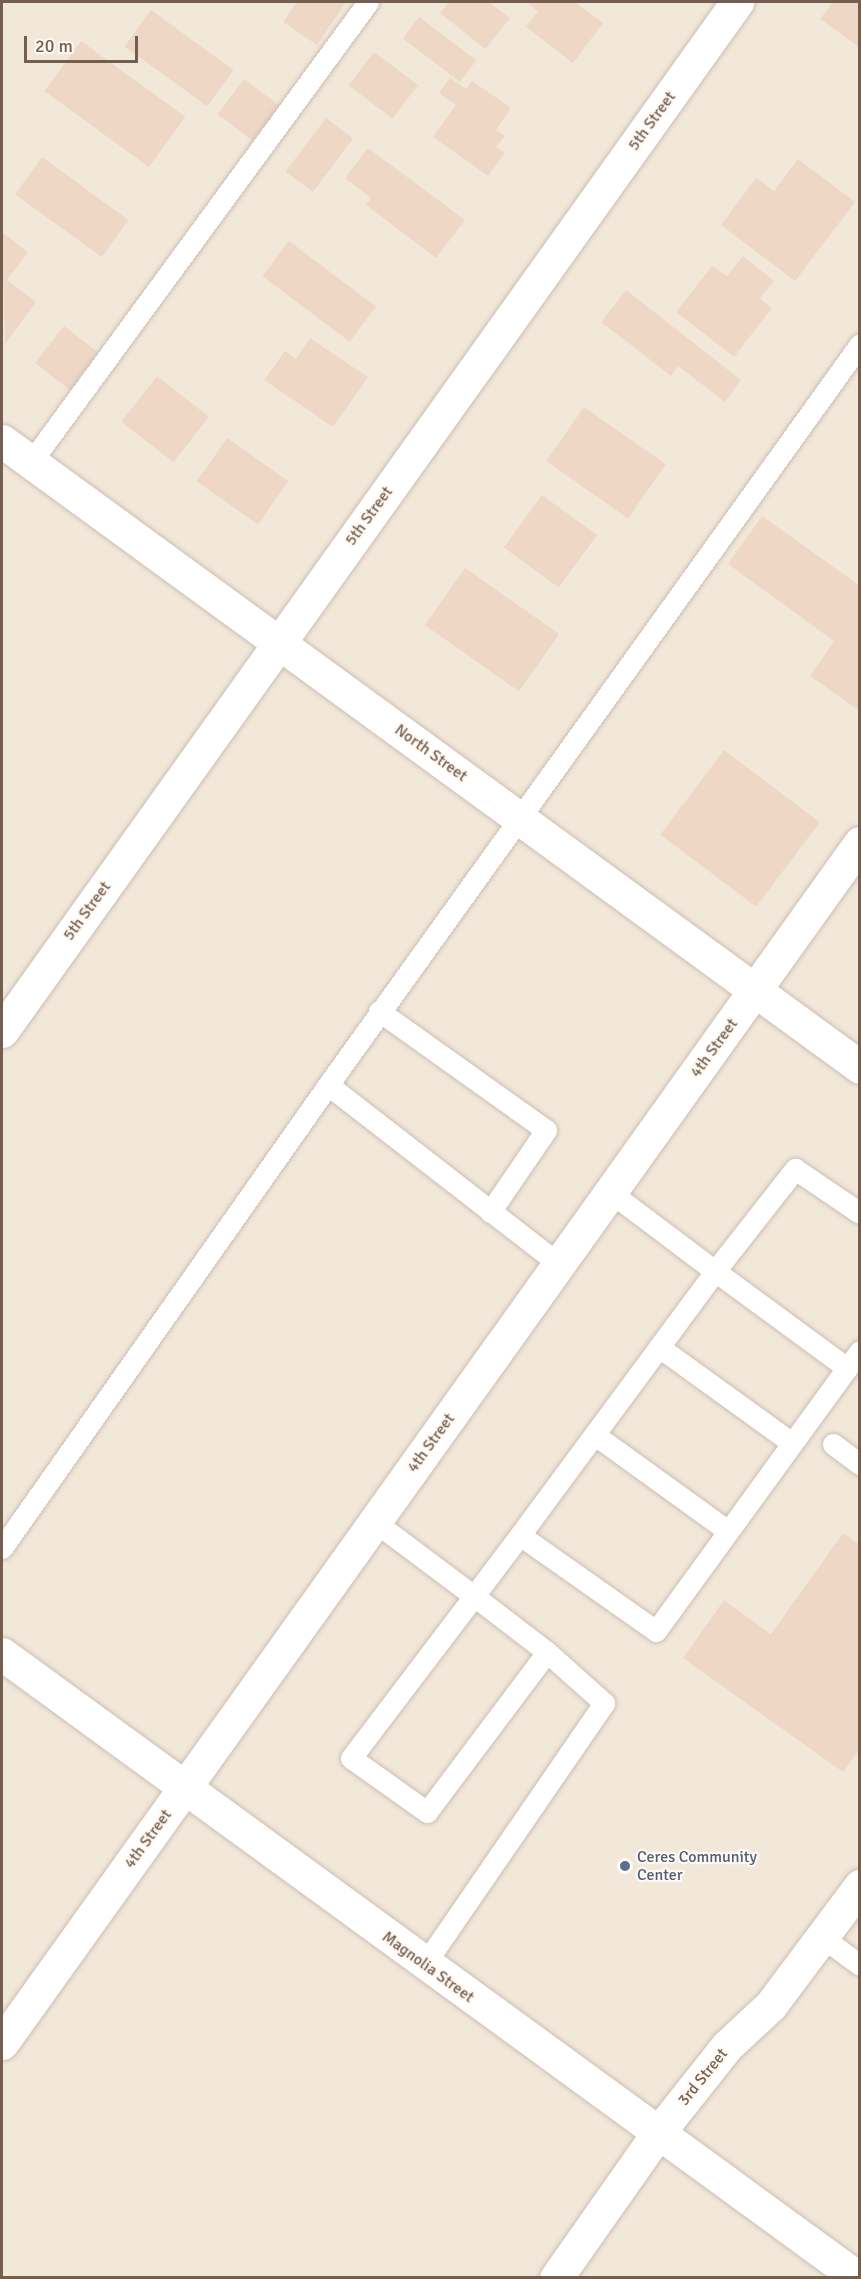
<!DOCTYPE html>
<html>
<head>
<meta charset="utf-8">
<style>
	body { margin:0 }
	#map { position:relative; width:861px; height:2279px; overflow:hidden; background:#fbf5eb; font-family:Signika,sans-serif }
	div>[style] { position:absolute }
	.residential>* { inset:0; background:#f2e8da; transform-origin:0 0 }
	.building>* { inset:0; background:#eed7c5; transform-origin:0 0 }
	.roads { filter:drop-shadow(0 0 2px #cdbeb2) drop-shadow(0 0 2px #cdbeb2) }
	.service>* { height:21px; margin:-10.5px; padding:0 10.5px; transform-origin:10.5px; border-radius:10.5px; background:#fff }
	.minor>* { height:33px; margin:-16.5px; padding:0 16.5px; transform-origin:16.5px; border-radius:16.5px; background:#fff }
	.dots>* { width:16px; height:16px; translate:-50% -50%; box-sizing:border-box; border:3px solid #fef9f2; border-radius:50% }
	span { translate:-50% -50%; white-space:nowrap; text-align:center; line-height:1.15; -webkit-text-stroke:4.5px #fef9f2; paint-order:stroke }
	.street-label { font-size:16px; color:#745e50 }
	.service-label { font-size:16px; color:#4e5e75 }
	.left { translate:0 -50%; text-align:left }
	.frame { position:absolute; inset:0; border:3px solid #745e50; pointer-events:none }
	.scale { position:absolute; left:24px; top:36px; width:114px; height:27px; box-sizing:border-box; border:3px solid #745e50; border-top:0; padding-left:8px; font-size:18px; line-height:21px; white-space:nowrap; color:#745e50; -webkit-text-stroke:4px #fef9f2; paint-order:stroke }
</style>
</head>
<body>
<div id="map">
	<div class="residential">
		<i style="left:2px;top:2px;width:857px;height:2275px"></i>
	</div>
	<div class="building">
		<i style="clip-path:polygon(297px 2px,346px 2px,317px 45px,283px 22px)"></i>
		<i style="clip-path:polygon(449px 2px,489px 2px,510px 18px,485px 49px,440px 13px)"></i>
		<i style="clip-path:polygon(526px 2px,575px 2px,603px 23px,573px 63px,526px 27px,538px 11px)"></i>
		<i style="clip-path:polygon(833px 2px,860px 2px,860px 48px,820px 19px)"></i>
		<i style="left:151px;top:10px;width:102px;height:45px;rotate:36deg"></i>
		<i style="left:419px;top:17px;width:72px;height:27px;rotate:37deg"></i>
		<i style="left:81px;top:41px;width:129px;height:62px;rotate:36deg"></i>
		<i style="left:374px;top:52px;width:55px;height:42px;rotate:37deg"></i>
		<i style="clip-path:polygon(450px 78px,466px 89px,472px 81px,511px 108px,496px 130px,505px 136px,496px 147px,505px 153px,488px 176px,433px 137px,456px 105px,439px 93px)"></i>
		<i style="left:244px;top:79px;width:45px;height:44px;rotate:37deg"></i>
		<i style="left:326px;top:118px;width:34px;height:67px;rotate:37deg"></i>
		<i style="clip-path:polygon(368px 148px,465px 220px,436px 258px,366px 205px,371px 198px,345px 178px)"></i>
		<i style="left:42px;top:157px;width:107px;height:46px;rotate:36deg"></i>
		<i style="clip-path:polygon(798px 159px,855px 202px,795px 281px,721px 225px,756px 178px,774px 191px)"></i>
		<i style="clip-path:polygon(2px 232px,28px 252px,7px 280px,36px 302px,5px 344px)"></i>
		<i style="left:289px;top:241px;width:109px;height:44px;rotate:37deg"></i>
		<i style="clip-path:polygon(743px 256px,774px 281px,760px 298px,772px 308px,734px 357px,676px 312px,712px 266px,727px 276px)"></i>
		<i style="clip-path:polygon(626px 290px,741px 380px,725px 402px,678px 366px,671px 376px,601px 322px)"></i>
		<i style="left:64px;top:326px;width:46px;height:47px;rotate:38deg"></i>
		<i style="clip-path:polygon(310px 338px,368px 377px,333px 427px,264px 380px,285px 351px,296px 359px)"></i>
		<i style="left:157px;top:376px;width:66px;height:58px;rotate:38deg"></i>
		<i style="left:584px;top:407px;width:100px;height:66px;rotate:35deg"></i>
		<i style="left:227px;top:438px;width:75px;height:53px;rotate:35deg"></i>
		<i style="left:542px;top:495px;width:68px;height:65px;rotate:36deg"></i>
		<i style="clip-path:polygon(762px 516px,860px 586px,860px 711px,810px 676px,834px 641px,728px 564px)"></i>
		<i style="left:465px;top:568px;width:115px;height:70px;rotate:35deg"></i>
		<i style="left:724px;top:750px;width:120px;height:106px;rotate:37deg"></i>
		<i style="clip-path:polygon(843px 1533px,860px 1545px,860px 1749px,843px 1772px,683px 1658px,724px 1600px,771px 1634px)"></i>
	</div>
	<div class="roads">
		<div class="service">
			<i style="left:31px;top:462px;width:570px;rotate:-53.77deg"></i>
			<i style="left:379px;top:1011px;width:205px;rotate:35.5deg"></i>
			<i style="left:546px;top:1130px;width:99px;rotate:124.3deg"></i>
			<i style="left:610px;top:1192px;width:131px;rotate:37deg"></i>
			<i style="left:715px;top:1271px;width:164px;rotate:36.3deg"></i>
			<i style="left:847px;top:1368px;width:325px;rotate:126deg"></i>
			<i style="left:656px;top:1631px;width:166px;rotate:-144.8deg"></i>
			<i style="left:520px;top:1535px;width:328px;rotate:-53.5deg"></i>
			<i style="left:715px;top:1271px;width:130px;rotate:-51.9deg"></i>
			<i style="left:795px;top:1169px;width:78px;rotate:34.1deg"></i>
			<i style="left:559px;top:1264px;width:292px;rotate:-142.2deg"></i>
			<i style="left:328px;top:1085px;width:912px;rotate:-54.32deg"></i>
			<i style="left:659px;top:1347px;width:164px;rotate:35.8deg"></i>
			<i style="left:847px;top:1368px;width:21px;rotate:-53deg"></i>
			<i style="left:595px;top:1435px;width:164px;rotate:35.8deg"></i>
			<i style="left:833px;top:1444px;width:34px;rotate:37deg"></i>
			<i style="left:375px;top:1522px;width:124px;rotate:36.8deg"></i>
			<i style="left:474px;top:1596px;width:92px;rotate:37.5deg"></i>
			<i style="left:547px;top:1652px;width:200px;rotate:126.9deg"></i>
			<i style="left:427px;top:1812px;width:93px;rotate:-144.6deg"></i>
			<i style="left:351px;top:1758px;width:203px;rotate:-52.8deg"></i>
			<i style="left:474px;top:1596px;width:76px;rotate:-53deg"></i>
			<i style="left:2px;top:1548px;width:566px;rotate:-54.85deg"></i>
			<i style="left:822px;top:1937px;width:47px;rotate:36.4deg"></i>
			<i style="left:424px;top:1965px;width:318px;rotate:-55.5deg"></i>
			<i style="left:604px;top:1703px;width:76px;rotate:-138.2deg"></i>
		</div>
		<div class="minor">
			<i style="left:2px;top:441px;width:1062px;rotate:36.11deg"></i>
			<i style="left:2px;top:1031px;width:1265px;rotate:-54.46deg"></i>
			<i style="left:2px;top:1654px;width:1059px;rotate:36.09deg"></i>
			<i style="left:2px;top:2043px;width:1475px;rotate:-54.44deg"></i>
			<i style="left:556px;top:2278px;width:177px;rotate:-54.9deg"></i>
			<i style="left:658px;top:2133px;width:111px;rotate:-51.6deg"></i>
			<i style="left:727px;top:2046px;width:60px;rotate:-43deg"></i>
			<i style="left:771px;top:2005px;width:149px;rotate:-53.2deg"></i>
		</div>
	</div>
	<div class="dots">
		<i style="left:625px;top:1866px;background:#5c6f8a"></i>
	</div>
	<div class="street-label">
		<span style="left:652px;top:121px;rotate:-54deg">5th Street</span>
		<span style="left:369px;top:516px;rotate:-54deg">5th Street</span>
		<span style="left:431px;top:753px;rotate:36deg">North Street</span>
		<span style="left:87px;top:911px;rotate:-54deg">5th Street</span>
		<span style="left:714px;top:1048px;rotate:-54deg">4th Street</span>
		<span style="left:431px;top:1443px;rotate:-54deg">4th Street</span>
		<span style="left:148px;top:1839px;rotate:-54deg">4th Street</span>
		<span style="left:428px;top:1967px;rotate:36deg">Magnolia Street</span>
		<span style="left:703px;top:2077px;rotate:-51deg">3rd Street</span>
	</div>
	<div class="service-label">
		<span class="left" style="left:637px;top:1866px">Ceres Community<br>Center</span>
	</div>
	<div class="frame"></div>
	<div class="scale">20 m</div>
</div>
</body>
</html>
